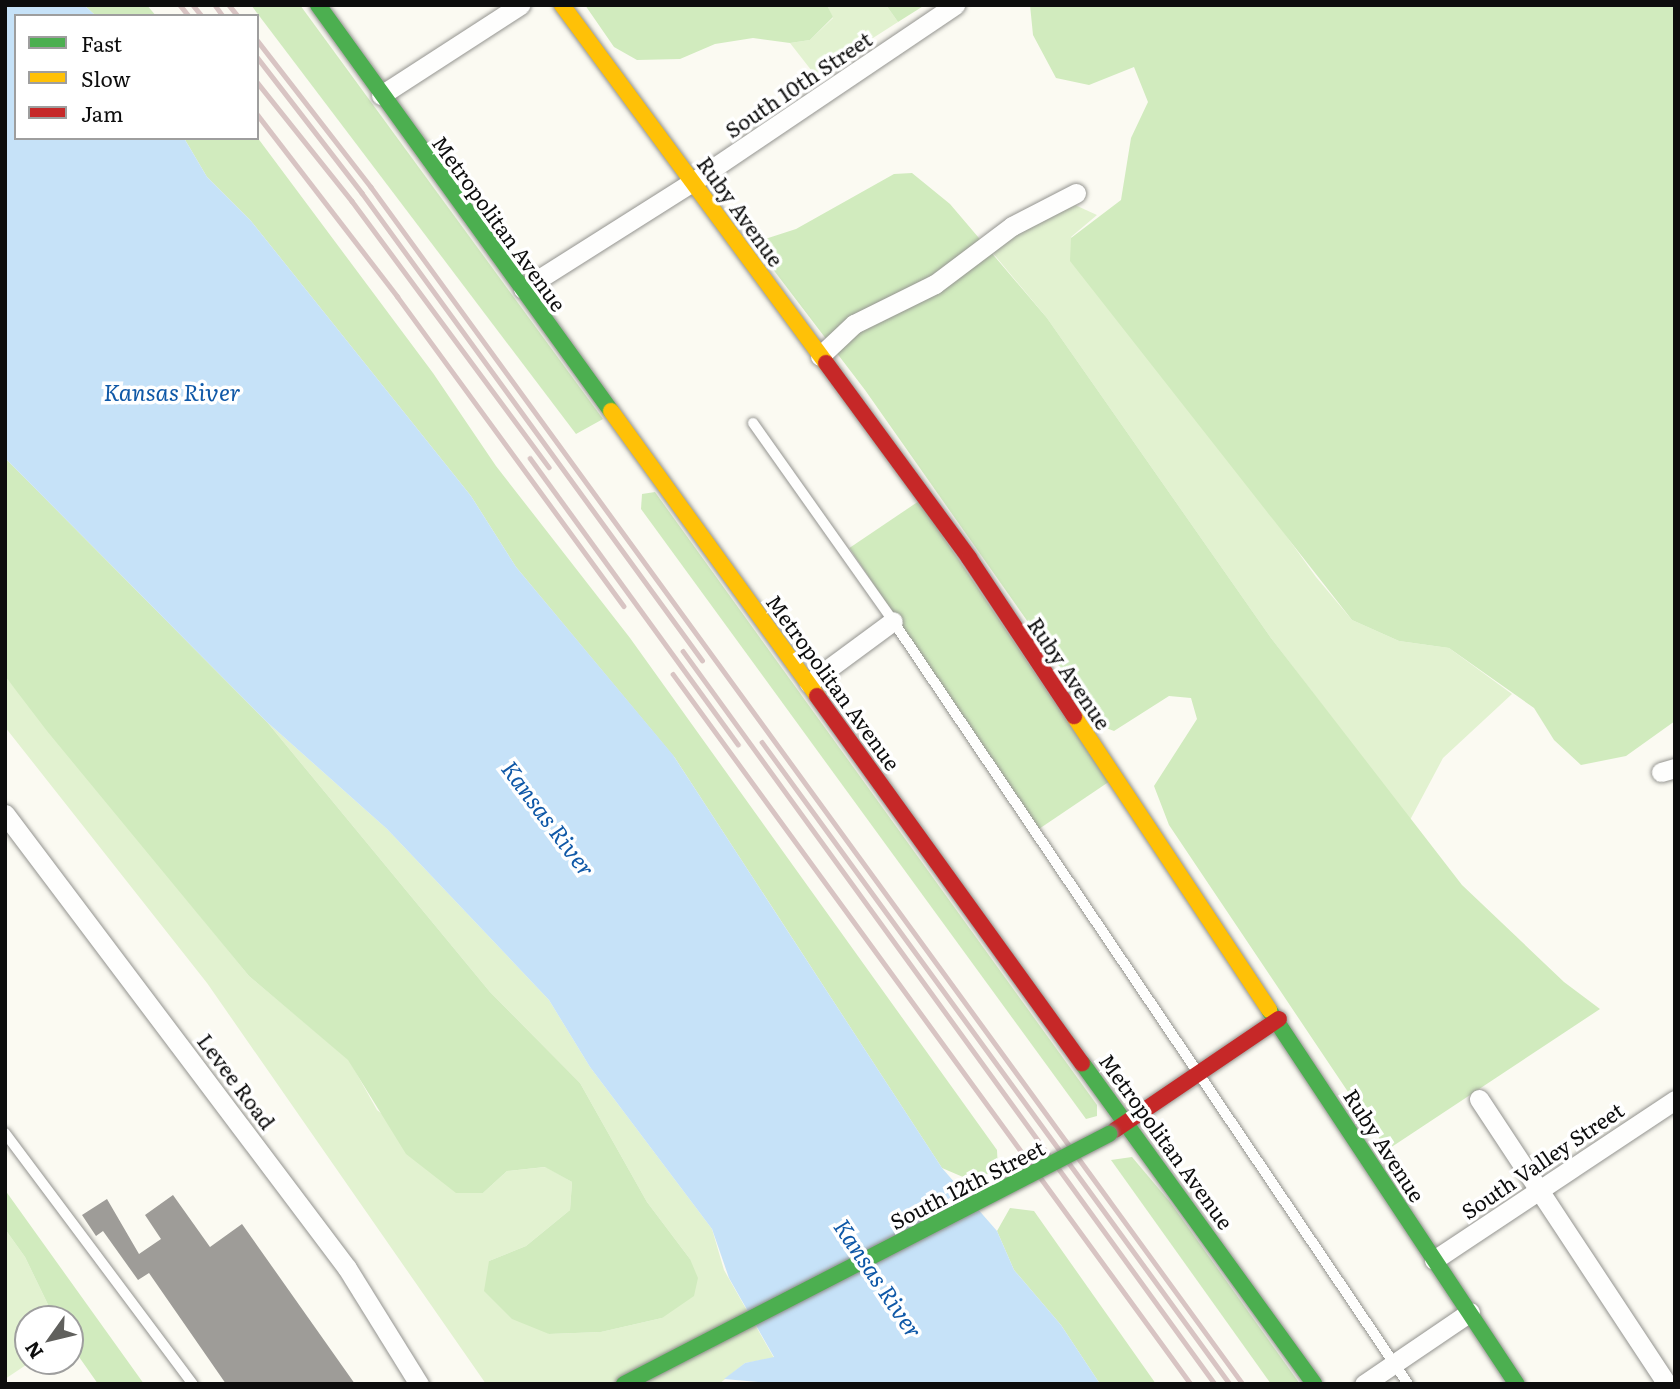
<!DOCTYPE html>
<html>
<head>
<meta charset="utf-8">
<style>
	body { margin:0 }
	#map { position:relative; width:1680px; height:1389px; overflow:hidden; background:#fbfaf2; font-family:Literata,serif }
	div>[style] { position:absolute }
	.green>* { inset:0; background:#e2f2d0 }
	.forest>* { inset:0; background:#d1ebbe; transform-origin:0 0 }
	.water>* { inset:0; background:#c6e2f8 }
	.building>* { inset:0; background:#9e9c98 }
	.roads { filter:drop-shadow(0 0 2px #949490) drop-shadow(0 0 2px #949490) }
	.lane>* { height:10px; margin:-5px; padding:0 5px; transform-origin:5px; border-radius:5px; background:#fefefd }
	.street>* { height:19px; margin:-9.5px; padding:0 9.5px; transform-origin:9.5px; border-radius:9.5px; background:#fefefd }
	.fast>* { height:16px; margin:-8px; padding:0 8px; transform-origin:8px; border-radius:8px; background:#4caf50 }
	.slow>* { height:16px; margin:-8px; padding:0 8px; transform-origin:8px; border-radius:8px; background:#ffc107 }
	.jam>* { height:16px; margin:-8px; padding:0 8px; transform-origin:8px; border-radius:8px; background:#c62828 }
	.rail>* { height:4.5px; margin:-2.25px; padding:0 2.25px; transform-origin:2.25px; border-radius:2.25px; background:#d8c4c3 }
	.bridges { filter:drop-shadow(0 0 2px #8b8a87) drop-shadow(0 0 2px #8b8a87) }
	.fast-bridge>* { height:16px; margin:-8px; padding:0 8px; transform-origin:8px; border-radius:8px; background:#4caf50 }
	span { translate:-50% -50%; white-space:nowrap; text-align:center; line-height:1.15; -webkit-text-stroke:7px #fff; paint-order:stroke }
	.street-label { font-size:21px; color:#0d0d0d }
	.water-label { font-size:23px; color:#0f58a7; font-style:italic }
	.frame { position:absolute; inset:0; border:7px solid #0d0d0d; pointer-events:none }
	.legend { position:absolute; left:14px; top:14px; width:245px; height:126px; box-sizing:border-box; background:#fff; border:2px solid #9e9e9e; margin:0; padding:9px 12px; list-style:none; font-size:21px; color:#0d0d0d }
	.legend li { display:flex; align-items:center; gap:14px; height:35px }
	.legend b { width:35px; border:2px solid #9e9e9e }
	.north { position:absolute; left:14px; top:1305px; width:70px; height:70px; box-sizing:border-box; background:#fff; border:2px solid #9e9e9e; border-radius:50%; rotate:236deg; font-size:19px; font-weight:700; line-height:28px; text-align:center; color:#0d0d0d }
	.north::after { content:''; display:block; margin:auto; width:24px; height:32px; background:#60605d; clip-path:polygon(50% 0,100% 100%,50% 72%,0 100%) }
</style>
</head>
<body>
<div id="map">
	<div class="green">
		<i style="clip-path:polygon(827px 5px,886px 5px,898px 22px,815px 75px,790px 43px,810px 40px,833px 18px)"></i>
		<i style="clip-path:polygon(1075px 205px,1097px 215px,1071px 237px,1316px 577px,1352px 620px,1399px 641px,1449px 648px,1512px 694px,1443px 758px,1410px 820px,1271px 638px,1047px 318px,992px 252px,1010px 235px)"></i>
		<i style="clip-path:polygon(5px 676px,249px 976px,349px 1060px,377px 1110px,483px 1193px,507px 1171px,546px 1167px,572px 1182px,570px 1210px,526px 1246px,489px 1261px,549px 1334px,601px 1332px,662px 1318px,690px 1259px,647px 1202px,580px 1083px,490px 992px,267px 722px,387px 829px,549px 1000px,590px 1067px,712px 1229px,724px 1270px,774px 1358px,745px 1363px,719px 1384px,486px 1384px,207px 983px,5px 727px)"></i>
		<i style="clip-path:polygon(5px 1229px,25px 1257px,55px 1319px,28px 1319px,28px 1361px,32px 1361px,5px 1379px)"></i>
	</div>
	<div class="forest">
		<i style="clip-path:polygon(84px 5px,147px 5px,156px 16px,96px 16px)"></i>
		<i style="clip-path:polygon(251px 5px,300px 5px,603px 419px,576px 434px)"></i>
		<i style="clip-path:polygon(585px 5px,827px 5px,833px 17px,810px 40px,790px 43px,753px 38px,715px 44px,680px 59px,637px 60px,614px 47px)"></i>
		<i style="clip-path:polygon(886px 5px,925px 5px,898px 22px)"></i>
		<i style="clip-path:polygon(1030px 5px,1675px 5px,1675px 721px,1626px 756px,1581px 765px,1554px 740px,1534px 708px,1449px 648px,1399px 641px,1352px 620px,1070px 261px,1071px 238px,1121px 200px,1131px 138px,1148px 102px,1134px 67px,1089px 85px,1056px 78px,1033px 35px)"></i>
		<i style="clip-path:polygon(257px 137px,433px 373px,496px 466px,630px 638px,997px 1150px,998px 1170px,970px 1180px,942px 1168px,675px 758px,516px 567px,471px 496px,251px 221px,207px 177px,184px 138px)"></i>
		<i style="clip-path:polygon(912px 173px,950px 204px,1047px 318px,1271px 638px,1462px 885px,1564px 982px,1600px 1009px,1387px 1150px,1169px 825px,1154px 786px,1197px 719px,1191px 698px,1169px 696px,1114px 731px,1101px 726px,865px 390px,772px 268px,759px 241px,796px 229px,894px 174px)"></i>
		<i style="clip-path:polygon(5px 458px,267px 722px,490px 992px,580px 1083px,647px 1202px,690px 1259px,698px 1278px,694px 1296px,662px 1318px,601px 1332px,549px 1334px,512px 1319px,484px 1291px,489px 1261px,526px 1246px,570px 1210px,572px 1182px,545px 1167px,507px 1171px,483px 1193px,456px 1193px,406px 1154px,348px 1060px,249px 976px,47px 731px,5px 676px)"></i>
		<i style="clip-path:polygon(655px 492px,1097px 1105px,1097px 1116px,1086px 1119px,641px 509px,642px 494px)"></i>
		<i style="left:919px;top:501px;width:339px;height:84px;rotate:56deg"></i>
		<i style="clip-path:polygon(1132px 1157px,1170px 1202px,1300px 1384px,1271px 1384px,1111px 1160px)"></i>
		<i style="clip-path:polygon(5px 1190px,144px 1384px,98px 1384px,70px 1344px,70px 1319px,55px 1319px,25px 1257px,5px 1229px)"></i>
		<i style="clip-path:polygon(1010px 1208px,1034px 1211px,1156px 1384px,1100px 1384px,1061px 1325px,1014px 1270px,997px 1231px)"></i>
	</div>
	<div class="water">
		<i style="clip-path:polygon(5px 5px,84px 5px,96px 16px,16px 16px,16px 138px,184px 138px,207px 177px,251px 221px,471px 496px,516px 567px,673px 755px,942px 1168px,997px 1231px,1014px 1270px,1061px 1325px,1100px 1384px,781px 1384px,724px 1379px,745px 1363px,774px 1357px,729px 1278px,712px 1229px,590px 1067px,549px 1000px,387px 829px,267px 722px,5px 458px)"></i>
	</div>
	<div class="building">
		<i style="clip-path:polygon(173px 1195px,210px 1247px,242px 1224px,355px 1384px,226px 1384px,149px 1273px,138px 1280px,103px 1231px,96px 1236px,82px 1215px,107px 1199px,139px 1254px,161px 1239px,145px 1215px)"></i>
	</div>
	<div class="roads">
		<div class="lane">
			<i style="left:753px;top:423px;width:242px;rotate:54.7deg"></i>
			<i style="left:893px;top:621px;width:921px;rotate:55.98deg"></i>
			<i style="left:5px;top:1133px;width:314px;rotate:53.2deg"></i>
		</div>
		<div class="street">
			<i style="left:381px;top:95px;width:166px;rotate:-32.9deg"></i>
			<i style="left:523px;top:289px;width:202px;rotate:-32.3deg"></i>
			<i style="left:694px;top:181px;width:315px;rotate:-34deg"></i>
			<i style="left:820px;top:356px;width:47px;rotate:-43.3deg"></i>
			<i style="left:854px;top:324px;width:90px;rotate:-26.3deg"></i>
			<i style="left:935px;top:284px;width:96px;rotate:-37deg"></i>
			<i style="left:1012px;top:226px;width:72px;rotate:-27.3deg"></i>
			<i style="left:809px;top:683px;width:104px;rotate:-36.4deg"></i>
			<i style="left:1661px;top:772px;width:15px;rotate:-16deg"></i>
			<i style="left:5px;top:814px;width:568px;rotate:53.01deg"></i>
			<i style="left:347px;top:1268px;width:137px;rotate:58.2deg"></i>
			<i style="left:1479px;top:1099px;width:341px;rotate:56.6deg"></i>
			<i style="left:1434px;top:1260px;width:289px;rotate:-33.6deg"></i>
			<i style="left:1364px;top:1384px;width:128px;rotate:-34.2deg"></i>
		</div>
		<div class="fast">
			<i style="left:318px;top:5px;width:501px;rotate:54.18deg"></i>
			<i style="left:1269px;top:1010px;width:449px;rotate:56.5deg"></i>
			<i style="left:1082px;top:1063px;width:396px;rotate:54.1deg"></i>
		</div>
		<div class="slow">
			<i style="left:562px;top:5px;width:445px;rotate:53.6deg"></i>
			<i style="left:611px;top:411px;width:352px;rotate:54.1deg"></i>
			<i style="left:1074px;top:716px;width:353px;rotate:56.4deg"></i>
		</div>
		<div class="jam">
			<i style="left:826px;top:363px;width:242px;rotate:53.7deg"></i>
			<i style="left:969px;top:558px;width:190px;rotate:56.4deg"></i>
			<i style="left:817px;top:696px;width:453px;rotate:54.2deg"></i>
			<i style="left:1115px;top:1130px;width:198px;rotate:-34.1deg"></i>
		</div>
	</div>
	<div class="rail">
		<i style="left:180px;top:5px;width:14px;rotate:51deg"></i>
		<i style="left:193px;top:5px;width:14px;rotate:51deg"></i>
		<i style="left:215px;top:5px;width:14px;rotate:54deg"></i>
		<i style="left:229px;top:5px;width:14px;rotate:51deg"></i>
		<i style="left:257px;top:40px;width:186px;rotate:52.2deg"></i>
		<i style="left:371px;top:187px;width:1481px;rotate:53.93deg"></i>
		<i style="left:257px;top:57px;width:172px;rotate:52.3deg"></i>
		<i style="left:362px;top:193px;width:578px;rotate:53.94deg"></i>
		<i style="left:257px;top:82px;width:152px;rotate:51.4deg"></i>
		<i style="left:352px;top:201px;width:331px;rotate:53.5deg"></i>
		<i style="left:257px;top:114px;width:230px;rotate:52.4deg"></i>
		<i style="left:397px;top:296px;width:384px;rotate:53.8deg"></i>
		<i style="left:530px;top:458px;width:354px;rotate:54deg"></i>
		<i style="left:683px;top:651px;width:906px;rotate:54.03deg"></i>
		<i style="left:673px;top:674px;width:879px;rotate:53.89deg"></i>
		<i style="left:762px;top:742px;width:794px;rotate:53.91deg"></i>
	</div>
	<div class="bridges">
		<div class="fast-bridge">
			<i style="left:624px;top:1384px;width:546px;rotate:-27.27deg"></i>
		</div>
	</div>
	<div class="street-label">
		<span style="left:798px;top:84px;rotate:-34deg">South 10th Street</span>
		<span style="left:741px;top:211px;rotate:54deg">Ruby Avenue</span>
		<span style="left:500px;top:223px;rotate:54deg">Metropolitan Avenue</span>
		<span style="left:1070px;top:673px;rotate:56deg">Ruby Avenue</span>
		<span style="left:834px;top:682px;rotate:54deg">Metropolitan Avenue</span>
		<span style="left:237px;top:1081px;rotate:53deg">Levee Road</span>
		<span style="left:1167px;top:1141px;rotate:54deg">Metropolitan Avenue</span>
		<span style="left:1385px;top:1145px;rotate:57deg">Ruby Avenue</span>
		<span style="left:1542px;top:1160px;rotate:-34deg">South Valley Street</span>
		<span style="left:967px;top:1184px;rotate:-27deg">South 12th Street</span>
	</div>
	<div class="water-label">
		<span style="left:172px;top:391px">Kansas River</span>
		<span style="left:549px;top:818px;rotate:53deg">Kansas River</span>
		<span style="left:879px;top:1278px;rotate:56deg">Kansas River</span>
	</div>
	<div class="frame"></div>
	<ul class="legend">
	<li><b style="height:9px;background:#4caf50"></b>Fast</li>
	<li><b style="height:9px;background:#ffc107"></b>Slow</li>
	<li><b style="height:9px;background:#c62828"></b>Jam</li>
	</ul>
	<div class="north">N</div>
</div>
</body>
</html>
